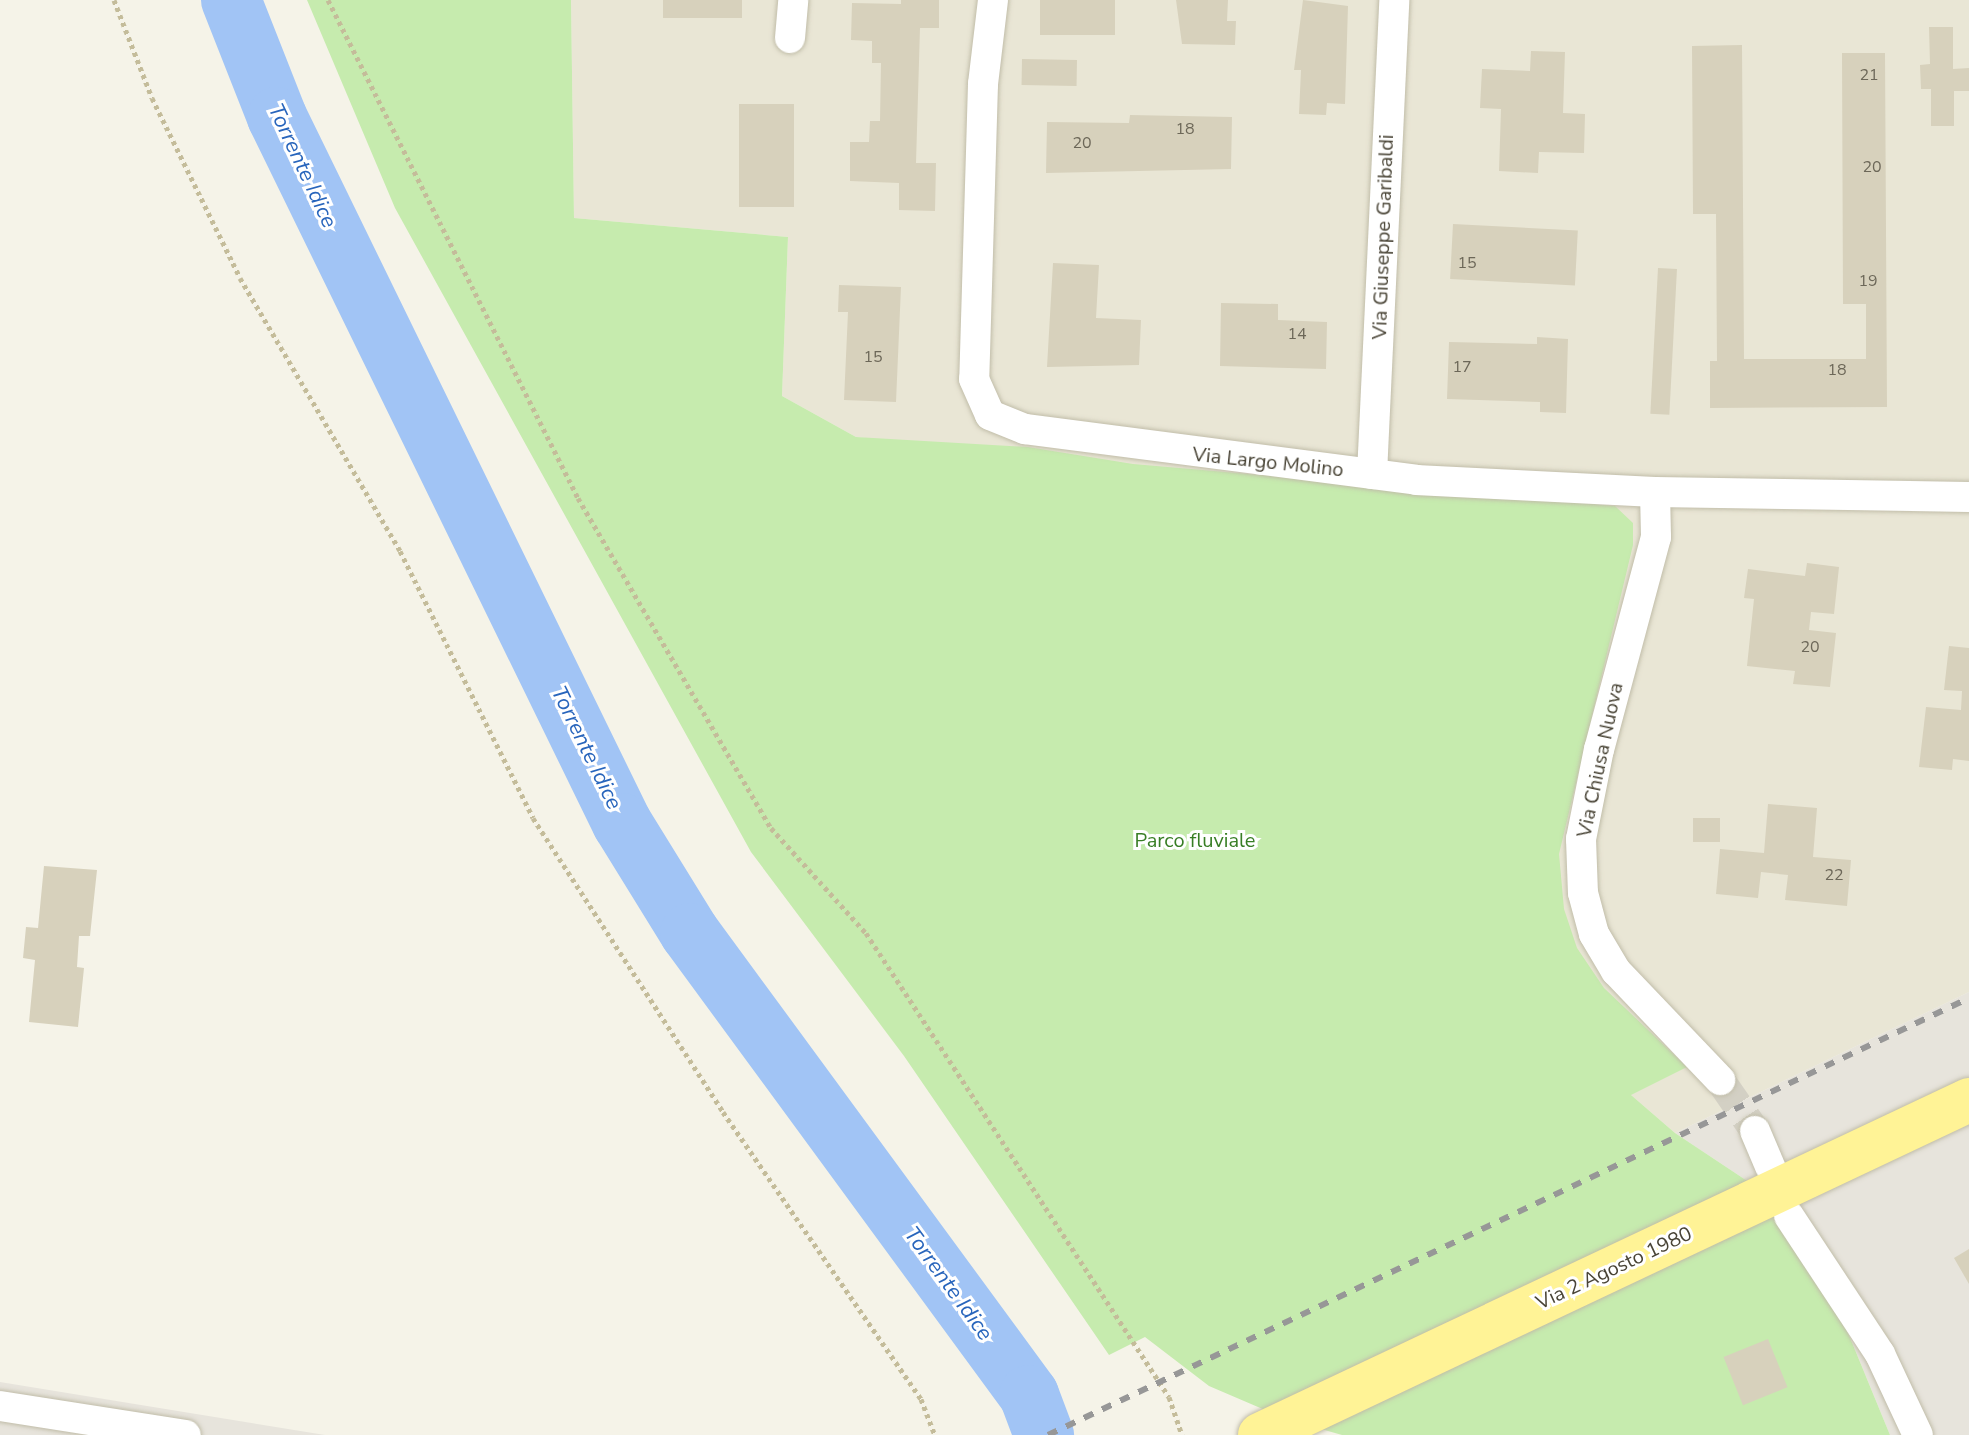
<!DOCTYPE html>
<html>
<head>
<meta charset="utf-8">
<style>
	body { margin:0 }
	#map { position:relative; width:1969px; height:1435px; overflow:hidden; background:#f5f3e8; font-family:"Nunito Sans",sans-serif }
	div>[style] { position:absolute }
	.residential>* { inset:0; background:#e9e6d5 }
	.industrial>* { inset:0; background:#e7e4dc }
	.green>* { inset:0; background:#c6ebae }
	.river>* { height:60px; margin:-30px; padding:0 30px; transform-origin:30px; border-radius:30px; background:#a1c4f5 }
	.building>* { inset:0; background:#d7d1bc; transform-origin:0 0 }
	.street-tunnel>* { height:30px; margin-top:-15px; transform-origin:0; background:repeating-linear-gradient(90deg,#d3d0c4 0 30px,transparent 0 45px) }
	.path>* { height:5px; margin-top:-2.5px; transform-origin:0; background:repeating-linear-gradient(90deg,#c4bc9a 0 4px,transparent 0 8px) }
	.roads { filter:drop-shadow(0 0 2px #c1bda9) drop-shadow(0 0 2px #c1bda9) }
	.street>* { height:30px; margin:-15px; padding:0 15px; transform-origin:15px; border-radius:15px; background:#fff }
	.primary>* { height:44px; margin:-22px; padding:0 22px; transform-origin:22px; border-radius:22px; background:#fff396 }
	.rail>* { height:6px; margin-top:-3px; transform-origin:0; background:repeating-linear-gradient(90deg,#979797 0 10px,transparent 0 20px) }
	span { translate:-50% -50%; white-space:nowrap; text-align:center; line-height:1.15; -webkit-text-stroke:6px #fff; paint-order:stroke }
	.number-label { font-size:16px; color:#6c6758 }
	.number-label span { -webkit-text-stroke-width:0 }
	.street-label { font-size:20px; color:#494436 }
	.park-label { font-size:20px; color:#387e25 }
	.water-label { font-size:22px; color:#2865bc; font-style:italic }
</style>
</head>
<body>
<div id="map">
	<div class="residential">
		<i style="clip-path:polygon(571px 0,1969px 0,1969px 992px,1675px 1133px,1596px 1065px,952px 447px,856px 437px,782px 396px,788px 237px,574px 218px)"></i>
	</div>
	<div class="industrial">
		<i style="clip-path:polygon(1969px 992px,1969px 1435px,1890px 1435px,1800px 1216px,1675px 1133px)"></i>
		<i style="clip-path:polygon(0 1382px,325px 1435px,0 1435px)"></i>
	</div>
	<div class="green">
		<i style="clip-path:polygon(307px 0,571px 0,574px 218px,788px 237px,782px 396px,856px 437px,1028px 447px,1133px 464px,1615px 506px,1633px 523px,1633px 545px,1559px 854px,1564px 909px,1577px 948px,1604px 988px,1687px 1067px,1631px 1095px,1675px 1133px,1800px 1216px,1890px 1435px,1342px 1435px,1286px 1419px,1209px 1386px,1145px 1337px,1109px 1355px,904px 1056px,751px 852px,395px 208px)"></i>
	</div>
	<div class="river">
		<i style="left:231px;top:0;width:126px;rotate:68.5deg"></i>
		<i style="left:277px;top:117px;width:786px;rotate:63.96deg"></i>
		<i style="left:622px;top:823px;width:129px;rotate:58.3deg"></i>
		<i style="left:690px;top:933px;width:573px;rotate:53.73deg"></i>
		<i style="left:1029px;top:1395px;width:43px;rotate:69.4deg"></i>
	</div>
	<div class="building">
		<i style="left:663px;top:0;width:79px;height:18px"></i>
		<i style="clip-path:polygon(901px 0,939px 0,939px 28px,920px 28px,916px 163px,936px 163px,935px 211px,899px 210px,899px 183px,850px 181px,850px 142px,869px 142px,870px 121px,880px 121px,881px 63px,872px 63px,872px 41px,851px 40px,852px 3px,901px 4px)"></i>
		<i style="left:1040px;top:0;width:75px;height:35px"></i>
		<i style="clip-path:polygon(1176px 0,1228px 0,1227px 21px,1236px 21px,1235px 45px,1182px 44px)"></i>
		<i style="clip-path:polygon(1303px 0,1348px 6px,1345px 104px,1327px 103px,1326px 115px,1299px 114px,1301px 70px,1294px 70px)"></i>
		<i style="clip-path:polygon(1929px 27px,1953px 27px,1953px 69px,1969px 68px,1969px 91px,1954px 91px,1954px 126px,1931px 126px,1931px 89px,1921px 89px,1920px 65px,1930px 64px)"></i>
		<i style="clip-path:polygon(1742px 45px,1744px 359px,1866px 359px,1866px 304px,1843px 304px,1842px 53px,1885px 53px,1887px 407px,1710px 408px,1710px 361px,1717px 361px,1716px 214px,1693px 214px,1692px 46px)"></i>
		<i style="clip-path:polygon(1531px 51px,1565px 52px,1563px 113px,1585px 114px,1584px 153px,1539px 152px,1538px 173px,1499px 171px,1501px 109px,1480px 108px,1482px 69px,1530px 71px)"></i>
		<i style="left:1022px;top:59px;width:55px;height:26px;rotate:1deg"></i>
		<i style="left:739px;top:104px;width:55px;height:103px"></i>
		<i style="clip-path:polygon(1130px 115px,1232px 117px,1231px 169px,1046px 173px,1047px 122px,1129px 123px)"></i>
		<i style="left:1453px;top:224px;width:125px;height:55px;rotate:3deg"></i>
		<i style="clip-path:polygon(1053px 263px,1099px 265px,1096px 318px,1141px 320px,1139px 365px,1047px 367px)"></i>
		<i style="left:1658px;top:268px;width:19px;height:146px;rotate:3deg"></i>
		<i style="clip-path:polygon(839px 285px,901px 287px,896px 402px,844px 400px,848px 312px,838px 312px)"></i>
		<i style="clip-path:polygon(1221px 303px,1278px 304px,1278px 320px,1327px 322px,1326px 369px,1220px 366px)"></i>
		<i style="clip-path:polygon(1537px 337px,1568px 339px,1566px 413px,1540px 412px,1540px 402px,1447px 399px,1449px 342px,1537px 344px)"></i>
		<i style="clip-path:polygon(1807px 563px,1839px 567px,1834px 614px,1811px 612px,1809px 630px,1836px 633px,1830px 687px,1793px 684px,1795px 671px,1747px 666px,1754px 599px,1744px 598px,1748px 569px,1805px 576px)"></i>
		<i style="clip-path:polygon(1949px 646px,1969px 648px,1969px 761px,1953px 759px,1952px 770px,1919px 767px,1926px 707px,1961px 710px,1962px 691px,1944px 690px)"></i>
		<i style="clip-path:polygon(1768px 804px,1817px 808px,1813px 857px,1851px 860px,1847px 906px,1785px 900px,1788px 875px,1761px 872px,1758px 898px,1716px 894px,1720px 849px,1764px 853px)"></i>
		<i style="left:1693px;top:818px;width:27px;height:24px"></i>
		<i style="clip-path:polygon(44px 866px,97px 870px,90px 936px,79px 936px,77px 967px,84px 968px,78px 1027px,29px 1022px,35px 960px,23px 958px,26px 927px,38px 928px)"></i>
		<i style="clip-path:polygon(1969px 1249px,1969px 1284px,1954px 1258px)"></i>
		<i style="left:1768px;top:1339px;width:52px;height:48px;rotate:68deg"></i>
	</div>
	<div class="street-tunnel">
		<i style="left:1720px;top:1080px;width:62px;rotate:55.5deg"></i>
	</div>
	<div class="path">
		<i style="left:114px;top:0;width:105px;rotate:68.8deg"></i>
		<i style="left:152px;top:98px;width:200px;rotate:63.9deg"></i>
		<i style="left:240px;top:278px;width:316px;rotate:59.6deg"></i>
		<i style="left:400px;top:551px;width:298px;rotate:63.5deg"></i>
		<i style="left:533px;top:818px;width:350px;rotate:57.1deg"></i>
		<i style="left:723px;top:1112px;width:349px;rotate:55.4deg"></i>
		<i style="left:921px;top:1399px;width:39px;rotate:69deg"></i>
		<i style="left:328px;top:0;width:557px;rotate:63.34deg"></i>
		<i style="left:578px;top:498px;width:382px;rotate:59.7deg"></i>
		<i style="left:771px;top:828px;width:142px;rotate:47.9deg"></i>
		<i style="left:866px;top:933px;width:554px;rotate:56.85deg"></i>
		<i style="left:1169px;top:1397px;width:40px;rotate:71.1deg"></i>
	</div>
	<div class="roads">
		<div class="street">
			<i style="left:993px;top:0;width:85px;rotate:96.8deg"></i>
			<i style="left:983px;top:84px;width:295px;rotate:91.7deg"></i>
			<i style="left:974px;top:379px;width:39px;rotate:66deg"></i>
			<i style="left:990px;top:415px;width:38px;rotate:22deg"></i>
			<i style="left:1025px;top:429px;width:394px;rotate:7.4deg"></i>
			<i style="left:1416px;top:480px;width:239px;rotate:2.9deg"></i>
			<i style="left:1655px;top:492px;width:314px;rotate:0.9deg"></i>
			<i style="left:790px;top:38px;width:38px;rotate:-85deg"></i>
			<i style="left:1372px;top:474px;width:475px;rotate:-87.3deg"></i>
			<i style="left:1655px;top:492px;width:45px;rotate:88.7deg"></i>
			<i style="left:1656px;top:537px;width:220px;rotate:105deg"></i>
			<i style="left:1599px;top:749px;width:92px;rotate:101.3deg"></i>
			<i style="left:1581px;top:839px;width:54px;rotate:87.9deg"></i>
			<i style="left:1583px;top:893px;width:42px;rotate:75deg"></i>
			<i style="left:1594px;top:934px;width:43px;rotate:59.3deg"></i>
			<i style="left:1616px;top:971px;width:151px;rotate:46.3deg"></i>
			<i style="left:1755px;top:1131px;width:39px;rotate:67deg"></i>
			<i style="left:1789px;top:1216px;width:165px;rotate:56.6deg"></i>
			<i style="left:1880px;top:1354px;width:89px;rotate:64.9deg"></i>
			<i style="left:0;top:1406px;width:188px;rotate:8.9deg"></i>
		</div>
		<div class="primary">
			<i style="left:1260px;top:1435px;width:784px;rotate:-25.29deg"></i>
		</div>
	</div>
	<div class="rail">
		<i style="left:1048px;top:1435px;width:1019px;rotate:-25.38deg"></i>
	</div>
	<div class="number-label">
		<span style="left:1869px;top:75px">21</span>
		<span style="left:1185px;top:129px">18</span>
		<span style="left:1082px;top:143px">20</span>
		<span style="left:1872px;top:167px">20</span>
		<span style="left:1467px;top:263px">15</span>
		<span style="left:1868px;top:281px">19</span>
		<span style="left:1297px;top:334px">14</span>
		<span style="left:873px;top:357px">15</span>
		<span style="left:1462px;top:367px">17</span>
		<span style="left:1837px;top:370px">18</span>
		<span style="left:1810px;top:647px">20</span>
		<span style="left:1834px;top:875px">22</span>
	</div>
	<div class="street-label">
		<span style="left:1383px;top:237px;rotate:-88deg">Via Giuseppe Garibaldi</span>
		<span style="left:1268px;top:462px;rotate:6deg">Via Largo Molino</span>
		<span style="left:1600px;top:760px;rotate:-78deg">Via Chiusa Nuova</span>
		<span style="left:1614px;top:1268px;rotate:-25deg">Via 2 Agosto 1980</span>
	</div>
	<div class="park-label">
		<span style="left:1195px;top:840px">Parco fluviale</span>
	</div>
	<div class="water-label">
		<span style="left:302px;top:166px;rotate:65deg">Torrente Idice</span>
		<span style="left:586px;top:748px;rotate:64deg">Torrente Idice</span>
		<span style="left:948px;top:1284px;rotate:54deg">Torrente Idice</span>
	</div>
</div>
</body>
</html>
